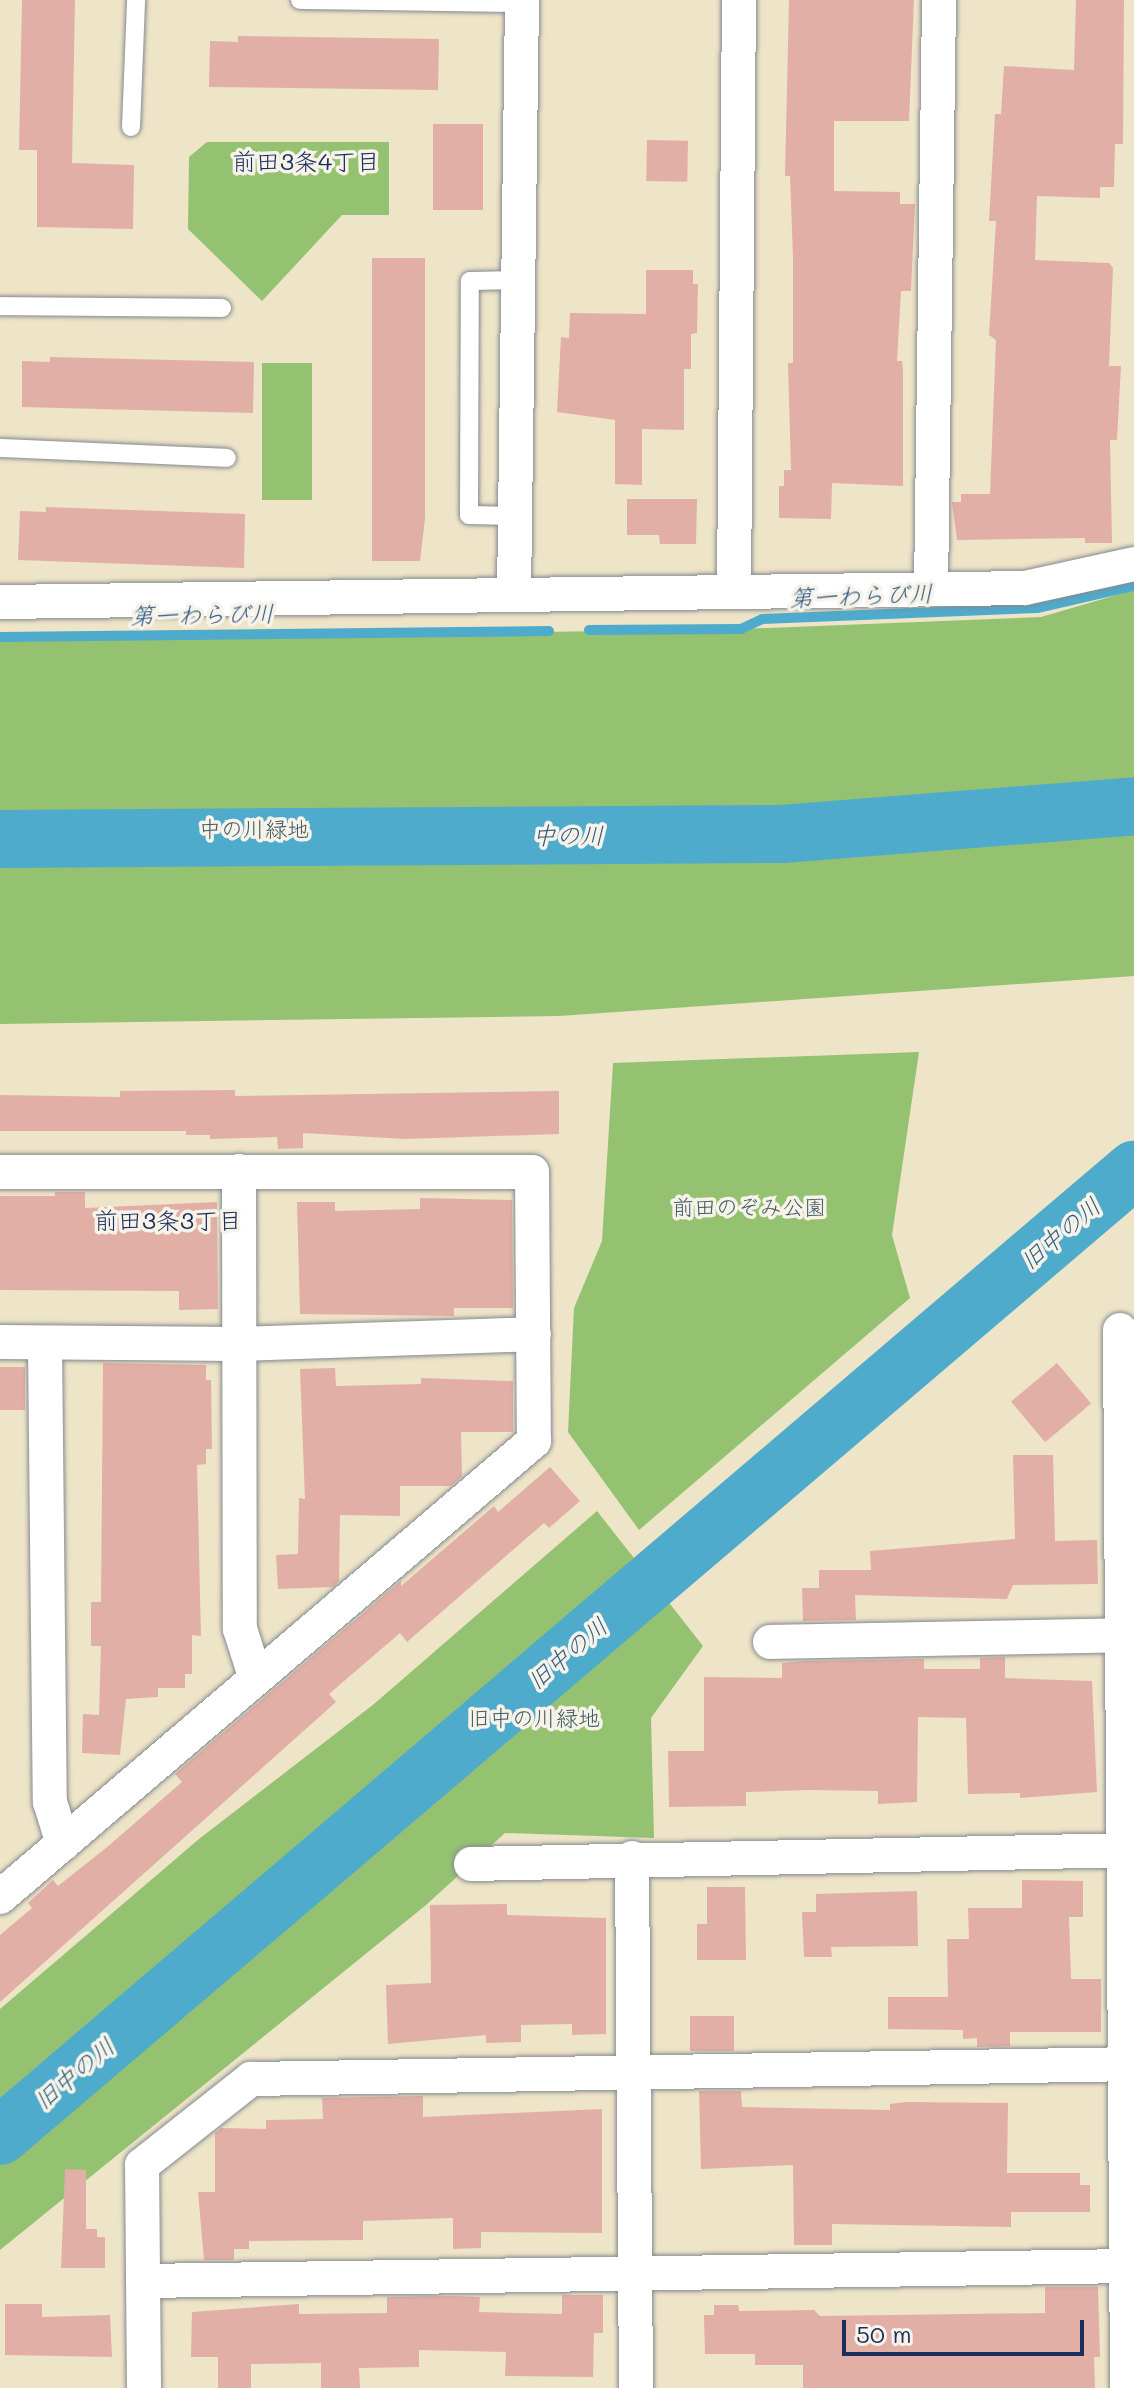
<!DOCTYPE html>
<html>
<head>
<meta charset="utf-8">
<style>
	body { margin:0 }
	#map { position:relative; width:1134px; height:2388px; overflow:hidden; background:#eee4c7; font-family:Mali,"Klee One",sans-serif }
	div>[style] { position:absolute }
	.green>* { inset:0; background:#94c270; transform-origin:0 0 }
	.stream>* { height:10px; margin:-5px; padding:0 5px; transform-origin:5px; border-radius:5px; background:#4eabcc }
	.river>* { height:58px; margin:-29px; padding:0 29px; transform-origin:29px; border-radius:29px; background:#4eabcc }
	.building>* { inset:0; background:#e2afa7; transform-origin:0 0 }
	.roads { filter:drop-shadow(0 0 2px #848a92) drop-shadow(0 0 2px #848a92) }
	.service>* { height:18px; margin:-9px; padding:0 9px; transform-origin:9px; border-radius:9px; background:#fff }
	.minor>* { height:34px; margin:-17px; padding:0 17px; transform-origin:17px; border-radius:17px; background:#fff }
	span { translate:-50% -50%; white-space:nowrap; text-align:center; line-height:1.15; -webkit-text-stroke:7px #f7f3e8; paint-order:stroke }
	.park-label { font-size:22px; color:#3f5b63 }
	.neighbourhood-label { font-size:24px; color:#1b2f5e }
	.water-label { font-size:24px; color:#2d5a84; font-style:italic }
	.scale { position:absolute; left:842px; top:2320px; width:242px; height:36px; box-sizing:border-box; border:4px solid #1b2f5e; border-top:0; padding-left:10px; font-size:24px; line-height:28px; white-space:nowrap; color:#1b2f5e; -webkit-text-stroke:6px #f7f3e8; paint-order:stroke }
</style>
</head>
<body>
<div id="map">
	<div class="green">
		<i style="clip-path:polygon(207px 142px,389px 142px,389px 215px,342px 215px,262px 301px,188px 229px,189px 157px)"></i>
		<i style="left:262px;top:363px;width:50px;height:137px"></i>
		<i style="clip-path:polygon(1134px 590px,1134px 976px,559px 1016px,0 1024px,0 640px,741px 629px,1041px 617px)"></i>
		<i style="clip-path:polygon(919px 1052px,892px 1235px,910px 1298px,639px 1530px,568px 1432px,574px 1308px,602px 1241px,613px 1063px)"></i>
		<i style="clip-path:polygon(597px 1511px,703px 1646px,651px 1718px,654px 1838px,505px 1833px,426px 1905px,0 2250px,0 2009px,199px 1839px,374px 1704px)"></i>
	</div>
	<div class="stream">
		<i style="left:589px;top:630px;width:152px;rotate:-0.4deg"></i>
		<i style="left:741px;top:629px;width:23px;rotate:-25deg"></i>
		<i style="left:762px;top:619px;width:275px;rotate:-2.3deg"></i>
		<i style="left:1037px;top:608px;width:99px;rotate:-12.8deg"></i>
		<i style="left:0;top:637px;width:549px;rotate:-0.63deg"></i>
	</div>
	<div class="river">
		<i style="left:0;top:839px;width:782px;rotate:-0.37deg"></i>
		<i style="left:782px;top:834px;width:353px;rotate:-4.5deg"></i>
		<i style="left:0;top:2136px;width:1490px;rotate:-40.43deg"></i>
	</div>
	<div class="building">
		<i style="clip-path:polygon(22px 0,75px 0,72px 163px,134px 165px,133px 229px,37px 227px,37px 150px,19px 150px)"></i>
		<i style="clip-path:polygon(789px 0,914px 0,909px 121px,834px 121px,834px 191px,900px 192px,900px 204px,915px 204px,911px 291px,901px 291px,897px 361px,902px 361px,903px 370px,903px 486px,832px 483px,831px 519px,779px 518px,779px 486px,784px 486px,784px 470px,791px 470px,788px 363px,793px 363px,793px 257px,790px 176px,785px 176px)"></i>
		<i style="clip-path:polygon(1076px 0,1124px 0,1123px 144px,1115px 144px,1114px 187px,1100px 187px,1100px 198px,1037px 196px,1035px 260px,1109px 263px,1113px 268px,1109px 366px,1121px 366px,1117px 440px,1110px 440px,1112px 543px,1085px 543px,1085px 538px,957px 540px,952px 502px,961px 502px,961px 494px,990px 494px,996px 340px,989px 335px,996px 221px,989px 221px,995px 114px,1001px 114px,1004px 66px,1074px 70px)"></i>
		<i style="clip-path:polygon(238px 36px,439px 39px,438px 90px,209px 87px,210px 41px,238px 42px)"></i>
		<i style="left:433px;top:124px;width:50px;height:86px"></i>
		<i style="left:647px;top:140px;width:41px;height:41px;rotate:1deg"></i>
		<i style="clip-path:polygon(372px 258px,425px 258px,425px 519px,420px 561px,372px 561px)"></i>
		<i style="clip-path:polygon(646px 270px,693px 270px,693px 284px,698px 284px,697px 333px,691px 334px,691px 369px,684px 369px,684px 430px,642px 429px,642px 485px,615px 484px,615px 420px,557px 412px,561px 337px,569px 338px,570px 313px,646px 314px)"></i>
		<i style="clip-path:polygon(50px 357px,254px 362px,253px 413px,22px 407px,22px 361px,50px 362px)"></i>
		<i style="clip-path:polygon(627px 499px,697px 499px,696px 544px,660px 544px,659px 535px,627px 535px)"></i>
		<i style="clip-path:polygon(46px 507px,245px 514px,244px 568px,18px 560px,20px 511px,46px 512px)"></i>
		<i style="clip-path:polygon(235px 1090px,235px 1096px,559px 1091px,559px 1134px,405px 1139px,303px 1133px,303px 1148px,278px 1149px,277px 1137px,210px 1139px,210px 1135px,186px 1135px,186px 1131px,0 1131px,0 1095px,120px 1097px,120px 1091px)"></i>
		<i style="clip-path:polygon(55px 1192px,85px 1192px,85px 1208px,217px 1202px,218px 1309px,179px 1310px,179px 1291px,0 1290px,0 1196px,55px 1196px)"></i>
		<i style="clip-path:polygon(420px 1198px,512px 1200px,513px 1308px,454px 1308px,454px 1316px,300px 1314px,297px 1202px,335px 1202px,335px 1211px,420px 1209px)"></i>
		<i style="clip-path:polygon(103px 1363px,206px 1365px,206px 1380px,211px 1380px,212px 1449px,206px 1449px,206px 1464px,197px 1465px,201px 1636px,192px 1635px,192px 1674px,185px 1674px,185px 1688px,158px 1688px,158px 1697px,126px 1699px,120px 1755px,82px 1753px,83px 1714px,99px 1715px,101px 1646px,91px 1646px,91px 1602px,101px 1602px)"></i>
		<i style="left:1057px;top:1363px;width:53px;height:60px;rotate:50deg"></i>
		<i style="left:0;top:1367px;width:25px;height:43px"></i>
		<i style="clip-path:polygon(335px 1368px,336px 1386px,421px 1384px,421px 1378px,513px 1381px,513px 1432px,461px 1432px,462px 1476px,451px 1486px,400px 1486px,400px 1516px,340px 1515px,339px 1581px,333px 1587px,278px 1589px,276px 1555px,298px 1554px,299px 1498px,305px 1499px,300px 1369px)"></i>
		<i style="clip-path:polygon(1013px 1455px,1053px 1455px,1055px 1541px,1097px 1540px,1098px 1584px,1013px 1585px,1007px 1599px,855px 1595px,856px 1620px,803px 1621px,802px 1588px,819px 1588px,819px 1570px,871px 1570px,870px 1551px,1015px 1539px)"></i>
		<i style="clip-path:polygon(550px 1467px,580px 1501px,549px 1528px,544px 1523px,407px 1642px,400px 1633px,329px 1694px,336px 1702px,0 2002px,0 1935px,32px 1908px,28px 1903px,53px 1880px,58px 1886px,106px 1848px,182px 1782px,175px 1774px,401px 1581px,401px 1586px,494px 1506px,498px 1512px)"></i>
		<i style="clip-path:polygon(1005px 1657px,1005px 1678px,1092px 1681px,1097px 1792px,1020px 1798px,1020px 1793px,968px 1794px,966px 1718px,918px 1717px,917px 1802px,878px 1804px,878px 1791px,808px 1790px,746px 1792px,746px 1806px,669px 1807px,668px 1751px,704px 1751px,704px 1677px,782px 1678px,782px 1663px,804px 1661px,924px 1659px,924px 1669px,980px 1669px,980px 1658px)"></i>
		<i style="clip-path:polygon(1022px 1880px,1083px 1881px,1083px 1917px,1069px 1917px,1071px 1979px,1101px 1979px,1101px 2032px,1010px 2032px,1010px 2046px,977px 2047px,977px 2038px,963px 2039px,963px 2030px,888px 2029px,888px 1997px,948px 1997px,947px 1939px,969px 1939px,968px 1908px,1022px 1908px)"></i>
		<i style="clip-path:polygon(707px 1887px,745px 1887px,746px 1960px,697px 1960px,697px 1924px,707px 1924px)"></i>
		<i style="clip-path:polygon(917px 1891px,918px 1946px,831px 1947px,832px 1957px,804px 1957px,802px 1912px,816px 1912px,816px 1894px)"></i>
		<i style="clip-path:polygon(507px 1904px,507px 1915px,606px 1918px,606px 2034px,572px 2035px,572px 2024px,521px 2025px,521px 2042px,486px 2043px,486px 2035px,388px 2044px,386px 1985px,431px 1983px,430px 1905px)"></i>
		<i style="left:734px;top:2016px;width:35px;height:44px;rotate:90deg"></i>
		<i style="clip-path:polygon(699px 2091px,741px 2091px,742px 2107px,890px 2110px,890px 2104px,906px 2102px,1008px 2103px,1007px 2173px,1080px 2173px,1080px 2185px,1090px 2185px,1090px 2212px,1011px 2212px,1011px 2227px,832px 2224px,832px 2245px,794px 2245px,793px 2165px,701px 2169px)"></i>
		<i style="clip-path:polygon(423px 2096px,423px 2117px,602px 2109px,602px 2233px,481px 2232px,481px 2248px,453px 2249px,453px 2218px,363px 2221px,363px 2240px,249px 2241px,249px 2249px,234px 2249px,234px 2260px,204px 2260px,198px 2192px,215px 2192px,215px 2133px,221px 2128px,266px 2129px,266px 2120px,323px 2119px,322px 2098px)"></i>
		<i style="clip-path:polygon(65px 2169px,86px 2170px,86px 2229px,97px 2229px,97px 2237px,105px 2237px,105px 2268px,61px 2268px)"></i>
		<i style="clip-path:polygon(1045px 2287px,1098px 2287px,1100px 2357px,1094px 2357px,1095px 2388px,803px 2388px,803px 2365px,755px 2365px,755px 2354px,705px 2354px,704px 2315px,714px 2315px,714px 2305px,738px 2305px,739px 2311px,814px 2310px,820px 2316px,1045px 2313px)"></i>
		<i style="clip-path:polygon(562px 2295px,603px 2295px,603px 2333px,594px 2333px,593px 2377px,505px 2376px,506px 2352px,419px 2350px,419px 2367px,359px 2368px,360px 2388px,321px 2388px,321px 2363px,251px 2364px,251px 2388px,218px 2388px,218px 2357px,191px 2357px,192px 2312px,299px 2304px,299px 2314px,387px 2313px,387px 2297px,451px 2296px,480px 2297px,479px 2312px,562px 2314px)"></i>
		<i style="clip-path:polygon(5px 2304px,42px 2304px,42px 2317px,110px 2315px,112px 2357px,5px 2355px)"></i>
	</div>
	<div class="roads">
		<div class="service">
			<i style="left:300px;top:0;width:222px;rotate:0.8deg"></i>
			<i style="left:131px;top:127px;width:127px;rotate:-87.7deg"></i>
			<i style="left:0;top:306px;width:222px;rotate:0.5deg"></i>
			<i style="left:0;top:448px;width:227px;rotate:2.5deg"></i>
			<i style="left:515px;top:516px;width:46px;rotate:-178.8deg"></i>
			<i style="left:469px;top:515px;width:234px;rotate:-89.8deg"></i>
			<i style="left:470px;top:281px;width:48px;rotate:-1.2deg"></i>
		</div>
		<div class="minor">
			<i style="left:931px;top:589px;width:589px;rotate:-89.22deg"></i>
			<i style="left:734px;top:592px;width:592px;rotate:-89.52deg"></i>
			<i style="left:514px;top:595px;width:595px;rotate:-89.23deg"></i>
			<i style="left:0;top:602px;width:1025px;rotate:-0.78deg"></i>
			<i style="left:1025px;top:588px;width:112px;rotate:-12.4deg"></i>
			<i style="left:239px;top:1171px;width:458px;rotate:89.9deg"></i>
			<i style="left:240px;top:1629px;width:52px;rotate:72.3deg"></i>
			<i style="left:0;top:1172px;width:532px"></i>
			<i style="left:532px;top:1172px;width:269px;rotate:89.6deg"></i>
			<i style="left:534px;top:1441px;width:702px;rotate:139.5deg"></i>
			<i style="left:1120px;top:1330px;width:1058px;rotate:89.62deg"></i>
			<i style="left:0;top:1342px;width:238px;rotate:0.5deg"></i>
			<i style="left:238px;top:1344px;width:296px;rotate:-1.9deg"></i>
			<i style="left:45px;top:1345px;width:457px;rotate:89.4deg"></i>
			<i style="left:50px;top:1802px;width:44px;rotate:72.8deg"></i>
			<i style="left:770px;top:1642px;width:364px;rotate:-1.1deg"></i>
			<i style="left:632px;top:1858px;width:530px;rotate:89.57deg"></i>
			<i style="left:471px;top:1864px;width:663px;rotate:-1.21deg"></i>
			<i style="left:143px;top:2281px;width:991px;rotate:-0.87deg"></i>
			<i style="left:144px;top:2388px;width:223px;rotate:-90.5deg"></i>
			<i style="left:142px;top:2165px;width:139px;rotate:-38.3deg"></i>
			<i style="left:251px;top:2079px;width:883px;rotate:-0.97deg"></i>
		</div>
	</div>
	<div class="park-label">
		<span style="left:254px;top:829px">中の川緑地</span>
		<span style="left:749px;top:1207px">前田のぞみ公園</span>
		<span style="left:534px;top:1718px">旧中の川緑地</span>
	</div>
	<div class="neighbourhood-label">
		<span style="left:306px;top:161px">前田3条4丁目</span>
		<span style="left:168px;top:1220px">前田3条3丁目</span>
	</div>
	<div class="water-label">
		<span style="left:861px;top:595px;rotate:-2deg">第一わらび川</span>
		<span style="left:202px;top:614px;rotate:-1deg">第一わらび川</span>
		<span style="left:568px;top:835px">中の川</span>
		<span style="left:1060px;top:1233px;rotate:-40deg">旧中の川</span>
		<span style="left:567px;top:1653px;rotate:-40deg">旧中の川</span>
		<span style="left:74px;top:2073px;rotate:-40deg">旧中の川</span>
	</div>
	<div class="scale">50 m</div>
</div>
</body>
</html>
